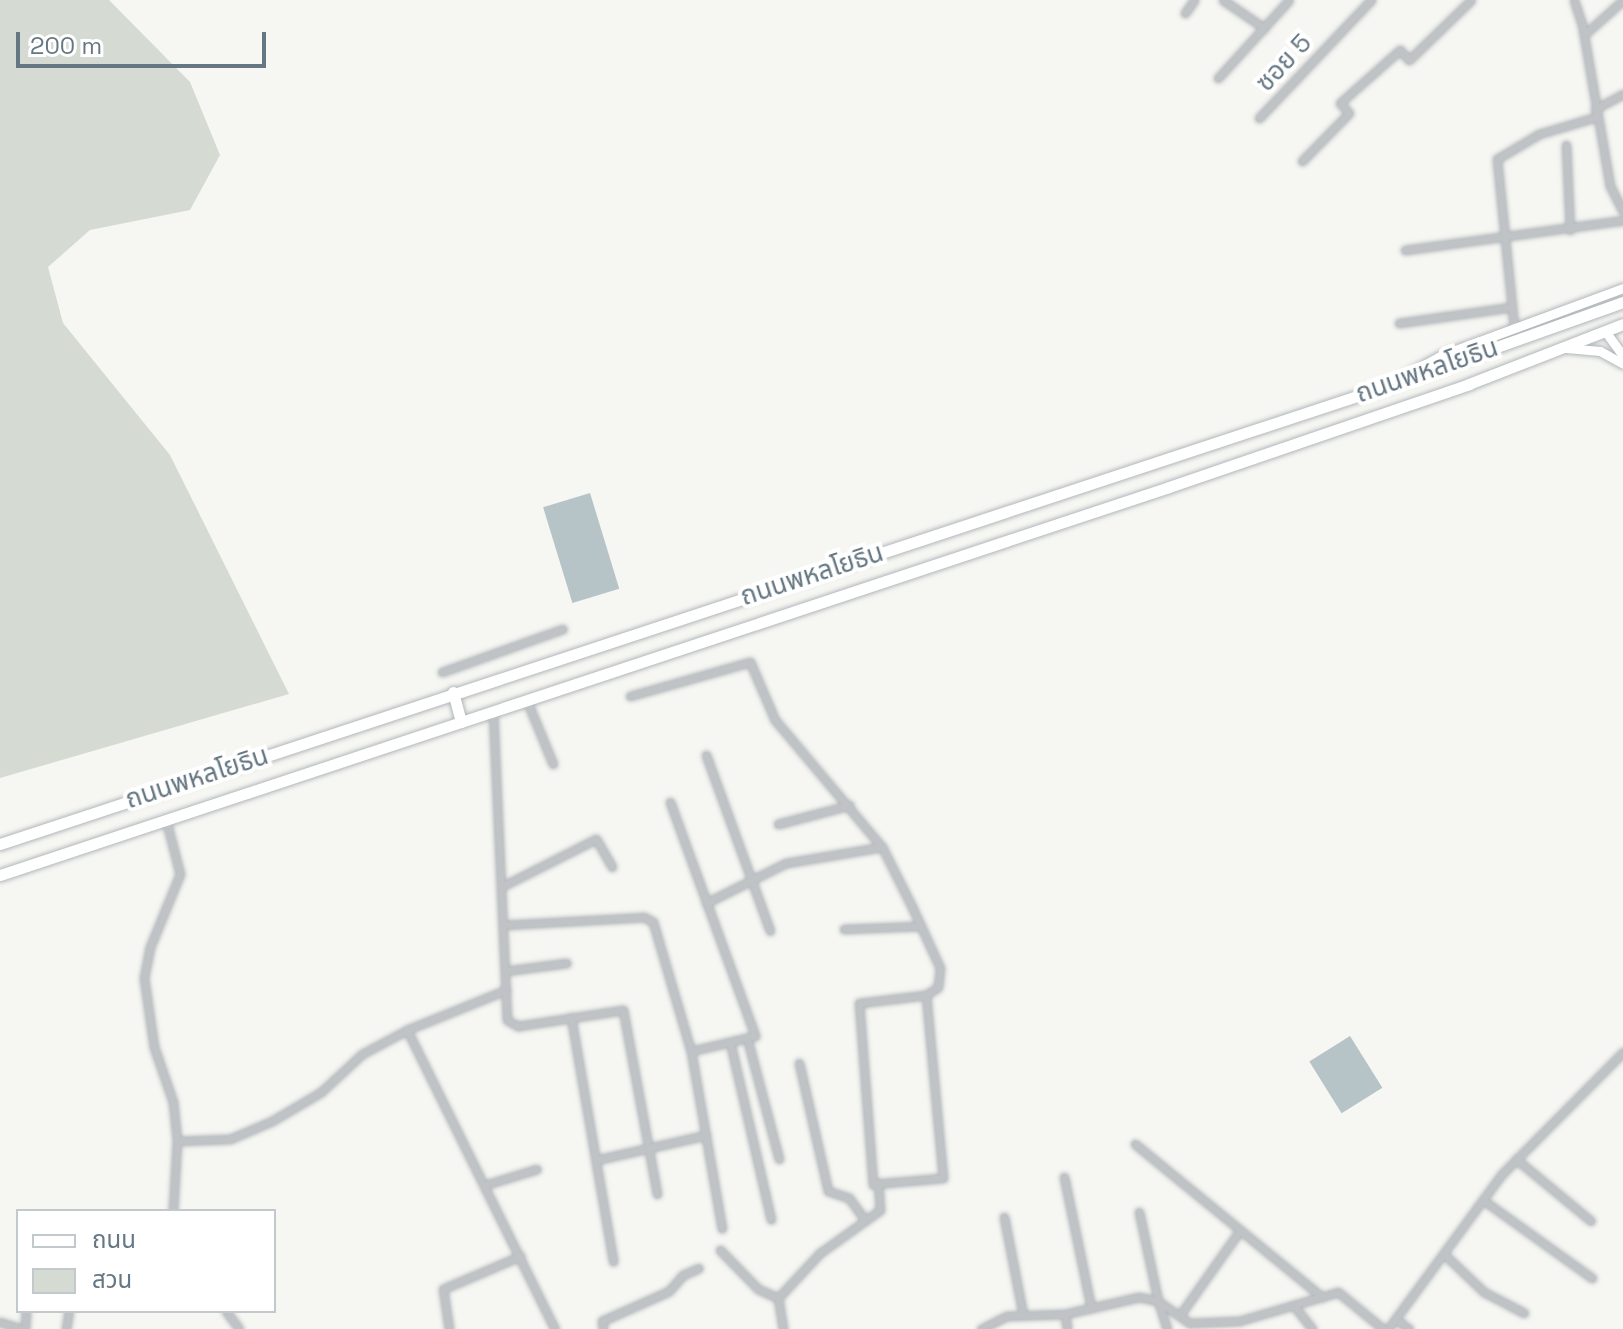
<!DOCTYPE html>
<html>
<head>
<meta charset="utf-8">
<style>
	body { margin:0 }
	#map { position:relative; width:1623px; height:1329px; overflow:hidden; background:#f6f6f2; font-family:"Space Grotesk","Noto Sans Thai",sans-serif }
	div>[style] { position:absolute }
	.green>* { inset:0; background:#d5dbd2 }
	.water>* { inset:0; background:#b6c3c7; transform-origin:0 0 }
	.roads { filter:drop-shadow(0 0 2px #b1b7bb) drop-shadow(0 0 2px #b1b7bb) }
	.minor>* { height:7px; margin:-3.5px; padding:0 3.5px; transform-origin:3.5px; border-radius:3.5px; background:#bfc3c6 }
	.secondary>* { height:9px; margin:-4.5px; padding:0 4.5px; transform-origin:4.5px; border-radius:4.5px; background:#fff }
	.trunk>* { height:11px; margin:-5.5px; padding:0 5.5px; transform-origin:5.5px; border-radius:5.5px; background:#fff }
	span { translate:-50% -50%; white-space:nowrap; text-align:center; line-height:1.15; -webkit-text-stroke:8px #fff; paint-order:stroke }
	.street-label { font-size:26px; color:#657783 }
	.legend { position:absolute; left:16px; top:1209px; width:260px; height:104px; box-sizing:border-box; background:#fff; border:2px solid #c1c9cd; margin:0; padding:10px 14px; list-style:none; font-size:24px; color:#657783 }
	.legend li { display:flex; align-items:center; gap:16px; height:40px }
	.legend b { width:40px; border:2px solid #c1c9cd }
	.scale { position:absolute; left:16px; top:32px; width:250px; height:36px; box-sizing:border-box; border:4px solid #657783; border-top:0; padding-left:10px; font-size:24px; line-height:28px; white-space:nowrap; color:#657783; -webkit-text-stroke:6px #fff; paint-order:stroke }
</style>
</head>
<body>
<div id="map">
	<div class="green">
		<i style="clip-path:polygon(0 0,109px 0,190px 82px,220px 155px,190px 210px,90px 230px,48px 267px,63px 323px,170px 455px,289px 694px,0 778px)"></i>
	</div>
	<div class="water">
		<i style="left:590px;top:493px;width:100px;height:49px;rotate:73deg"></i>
		<i style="left:1350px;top:1036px;width:61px;height:48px;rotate:58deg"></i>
	</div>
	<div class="roads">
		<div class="minor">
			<i style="left:1223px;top:0;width:50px;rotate:34.3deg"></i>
			<i style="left:1574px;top:0;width:25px;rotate:72deg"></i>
			<i style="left:1582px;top:24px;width:164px;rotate:80.2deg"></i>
			<i style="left:1610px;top:186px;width:28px;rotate:63deg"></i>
			<i style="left:1185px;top:13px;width:16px;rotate:-55deg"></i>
			<i style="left:1584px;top:35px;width:52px;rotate:-41.9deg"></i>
			<i style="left:1218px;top:78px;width:105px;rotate:-47.7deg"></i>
			<i style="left:1595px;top:109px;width:32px;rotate:-28deg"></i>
			<i style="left:1259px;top:118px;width:163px;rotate:-46.5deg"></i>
			<i style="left:1566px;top:145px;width:85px;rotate:87.3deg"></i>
			<i style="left:1302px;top:161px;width:67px;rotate:-45.6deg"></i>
			<i style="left:1349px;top:113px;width:13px;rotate:-132deg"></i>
			<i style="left:1340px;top:103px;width:80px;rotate:-41.5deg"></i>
			<i style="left:1400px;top:50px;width:13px;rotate:48deg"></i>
			<i style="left:1409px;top:60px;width:86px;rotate:-44.1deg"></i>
			<i style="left:1405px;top:250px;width:220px;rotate:-7.8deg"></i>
			<i style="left:1399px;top:323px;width:114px;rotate:-8.1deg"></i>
			<i style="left:1514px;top:327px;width:169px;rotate:-95.8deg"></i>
			<i style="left:1497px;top:159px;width:49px;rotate:-30.8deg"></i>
			<i style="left:1539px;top:134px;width:59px;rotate:-16.6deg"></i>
			<i style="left:442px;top:672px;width:128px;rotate:-19.6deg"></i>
			<i style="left:630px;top:696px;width:125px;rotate:-15.8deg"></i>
			<i style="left:750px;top:662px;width:63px;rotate:66.7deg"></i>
			<i style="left:775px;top:720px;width:166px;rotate:49.9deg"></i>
			<i style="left:882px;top:847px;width:67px;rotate:63.4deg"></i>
			<i style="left:912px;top:907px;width:67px;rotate:65.3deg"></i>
			<i style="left:940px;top:968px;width:19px;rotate:96deg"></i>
			<i style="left:938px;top:987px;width:14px;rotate:146deg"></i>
			<i style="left:926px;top:995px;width:67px;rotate:173.2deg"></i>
			<i style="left:859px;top:1003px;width:182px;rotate:85.6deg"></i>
			<i style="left:873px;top:1184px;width:70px;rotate:-4.9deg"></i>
			<i style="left:943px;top:1178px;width:184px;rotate:-95.3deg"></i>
			<i style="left:527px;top:701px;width:68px;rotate:67.6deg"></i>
			<i style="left:493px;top:712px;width:308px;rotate:87.4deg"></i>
			<i style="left:507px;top:1020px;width:13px;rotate:29deg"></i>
			<i style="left:518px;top:1026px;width:106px;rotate:-8.7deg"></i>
			<i style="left:623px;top:1010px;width:187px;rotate:79.5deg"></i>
			<i style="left:706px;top:755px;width:187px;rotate:70deg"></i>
			<i style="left:670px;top:802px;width:249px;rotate:70deg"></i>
			<i style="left:755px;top:1036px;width:66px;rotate:166.8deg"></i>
			<i style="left:166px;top:820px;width:56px;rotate:75.5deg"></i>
			<i style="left:180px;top:874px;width:79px;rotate:112.3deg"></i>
			<i style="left:150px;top:947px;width:32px;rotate:101deg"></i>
			<i style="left:144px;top:978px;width:70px;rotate:81.8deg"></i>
			<i style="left:154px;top:1047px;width:58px;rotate:70.9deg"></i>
			<i style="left:173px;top:1102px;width:39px;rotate:84deg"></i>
			<i style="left:177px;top:1141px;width:70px;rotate:93.3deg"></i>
			<i style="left:778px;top:824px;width:74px;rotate:-14.8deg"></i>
			<i style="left:501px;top:887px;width:106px;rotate:-26.8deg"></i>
			<i style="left:596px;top:839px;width:32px;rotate:60deg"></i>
			<i style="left:706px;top:903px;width:89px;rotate:-26.6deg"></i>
			<i style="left:786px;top:863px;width:97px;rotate:-9.5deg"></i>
			<i style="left:503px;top:925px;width:141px;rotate:-3.2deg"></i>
			<i style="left:644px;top:917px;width:10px;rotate:29deg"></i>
			<i style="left:653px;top:922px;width:134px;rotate:73.6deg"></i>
			<i style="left:691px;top:1051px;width:180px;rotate:80.1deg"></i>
			<i style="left:844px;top:929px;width:77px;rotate:-2.2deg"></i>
			<i style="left:505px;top:971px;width:62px;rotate:-7.5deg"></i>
			<i style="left:571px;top:1017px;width:248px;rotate:80.2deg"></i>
			<i style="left:407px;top:1030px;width:334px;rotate:63.7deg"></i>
			<i style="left:747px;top:1038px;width:125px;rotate:75.2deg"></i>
			<i style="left:730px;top:1042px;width:182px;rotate:77deg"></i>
			<i style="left:799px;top:1063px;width:131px;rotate:77.2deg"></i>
			<i style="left:828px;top:1191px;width:22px;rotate:18deg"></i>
			<i style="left:849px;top:1198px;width:27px;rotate:54deg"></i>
			<i style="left:177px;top:1141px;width:53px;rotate:-2.2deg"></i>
			<i style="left:230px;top:1139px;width:46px;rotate:-23.2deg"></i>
			<i style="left:272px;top:1121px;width:57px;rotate:-30.6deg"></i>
			<i style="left:321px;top:1092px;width:56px;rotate:-42.8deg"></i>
			<i style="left:362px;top:1054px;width:51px;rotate:-28.1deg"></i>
			<i style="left:407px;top:1030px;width:107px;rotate:-22deg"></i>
			<i style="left:1135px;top:1144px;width:242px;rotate:39.3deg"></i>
			<i style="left:1516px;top:1159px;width:97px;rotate:39.6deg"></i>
			<i style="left:596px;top:1160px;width:113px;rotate:-12.8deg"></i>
			<i style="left:1064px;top:1177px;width:133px;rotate:78.3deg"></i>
			<i style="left:485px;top:1185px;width:54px;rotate:-17.1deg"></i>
			<i style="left:1483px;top:1200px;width:134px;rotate:35.6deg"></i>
			<i style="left:1139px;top:1212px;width:91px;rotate:77.9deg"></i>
			<i style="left:1158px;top:1301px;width:39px;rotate:35deg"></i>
			<i style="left:1190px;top:1323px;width:49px;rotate:-2.3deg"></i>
			<i style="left:1239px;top:1321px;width:103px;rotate:-16.3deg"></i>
			<i style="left:1338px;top:1292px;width:58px;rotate:39.4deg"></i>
			<i style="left:1004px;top:1217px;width:100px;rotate:79deg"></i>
			<i style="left:720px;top:1250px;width:54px;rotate:45.7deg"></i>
			<i style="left:758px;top:1289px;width:22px;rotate:24deg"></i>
			<i style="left:1445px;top:1255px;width:54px;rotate:43.5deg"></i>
			<i style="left:1484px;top:1292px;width:45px;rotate:27.7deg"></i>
			<i style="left:1295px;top:1307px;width:28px;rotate:52deg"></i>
			<i style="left:226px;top:1311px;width:22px;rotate:54deg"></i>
			<i style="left:1065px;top:1314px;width:15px;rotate:82deg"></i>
			<i style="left:1180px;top:1315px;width:100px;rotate:-54.7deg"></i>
			<i style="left:1397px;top:1320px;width:15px;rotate:37deg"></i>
			<i style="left:0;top:1322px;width:22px;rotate:18deg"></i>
			<i style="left:25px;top:1329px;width:18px;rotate:-87deg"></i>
			<i style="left:66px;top:1329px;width:18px;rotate:-81deg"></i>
			<i style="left:449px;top:1329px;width:40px;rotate:-98.5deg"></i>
			<i style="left:443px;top:1289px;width:84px;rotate:-23.2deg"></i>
			<i style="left:603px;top:1329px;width:8px;rotate:-97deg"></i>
			<i style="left:602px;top:1321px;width:73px;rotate:-24.1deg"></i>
			<i style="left:669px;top:1291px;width:21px;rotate:-49deg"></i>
			<i style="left:683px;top:1275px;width:17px;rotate:-24deg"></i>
			<i style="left:783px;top:1329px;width:31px;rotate:-99deg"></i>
			<i style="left:778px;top:1298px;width:62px;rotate:-47deg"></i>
			<i style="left:820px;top:1253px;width:74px;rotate:-35.6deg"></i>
			<i style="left:880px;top:1210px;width:27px;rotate:-94deg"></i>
			<i style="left:981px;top:1329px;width:29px;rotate:-27deg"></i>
			<i style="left:1007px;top:1316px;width:58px;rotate:-2deg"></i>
			<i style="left:1065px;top:1314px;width:76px;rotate:-12.9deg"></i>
			<i style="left:1139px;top:1297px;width:19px;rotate:12deg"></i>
			<i style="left:1158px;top:1301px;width:29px;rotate:72deg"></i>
			<i style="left:1388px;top:1329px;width:192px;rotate:-53.7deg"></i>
			<i style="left:1502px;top:1174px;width:172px;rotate:-45.2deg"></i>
		</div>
		<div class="secondary">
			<i style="left:1605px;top:331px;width:31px;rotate:54deg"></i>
			<i style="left:1566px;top:348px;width:34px;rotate:5deg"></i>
			<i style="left:1600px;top:351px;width:26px;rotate:29deg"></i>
			<i style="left:1404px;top:376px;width:43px;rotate:-28.9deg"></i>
			<i style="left:1442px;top:355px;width:193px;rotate:-20.3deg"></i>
		</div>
		<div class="trunk">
			<i style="left:453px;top:692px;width:31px;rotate:75deg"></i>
			<i style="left:0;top:844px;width:1461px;rotate:-18.27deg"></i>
			<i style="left:1387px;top:386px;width:251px;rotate:-19.6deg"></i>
			<i style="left:0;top:875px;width:1232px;rotate:-18.36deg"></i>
			<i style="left:1169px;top:487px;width:317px;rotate:-18.9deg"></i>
			<i style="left:1469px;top:384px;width:165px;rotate:-21.3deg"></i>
		</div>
	</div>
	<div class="street-label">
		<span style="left:1284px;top:63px;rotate:-47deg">ซอย 5</span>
		<span style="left:1427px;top:371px;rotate:-19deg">ถนนพหลโยธิน</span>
		<span style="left:812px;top:575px;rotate:-18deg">ถนนพหลโยธิน</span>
		<span style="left:197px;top:778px;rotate:-18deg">ถนนพหลโยธิน</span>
	</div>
	<ul class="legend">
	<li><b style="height:10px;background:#fff"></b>ถนน</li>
	<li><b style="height:22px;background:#d5dbd2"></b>สวน</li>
	</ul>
	<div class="scale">200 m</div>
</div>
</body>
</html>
